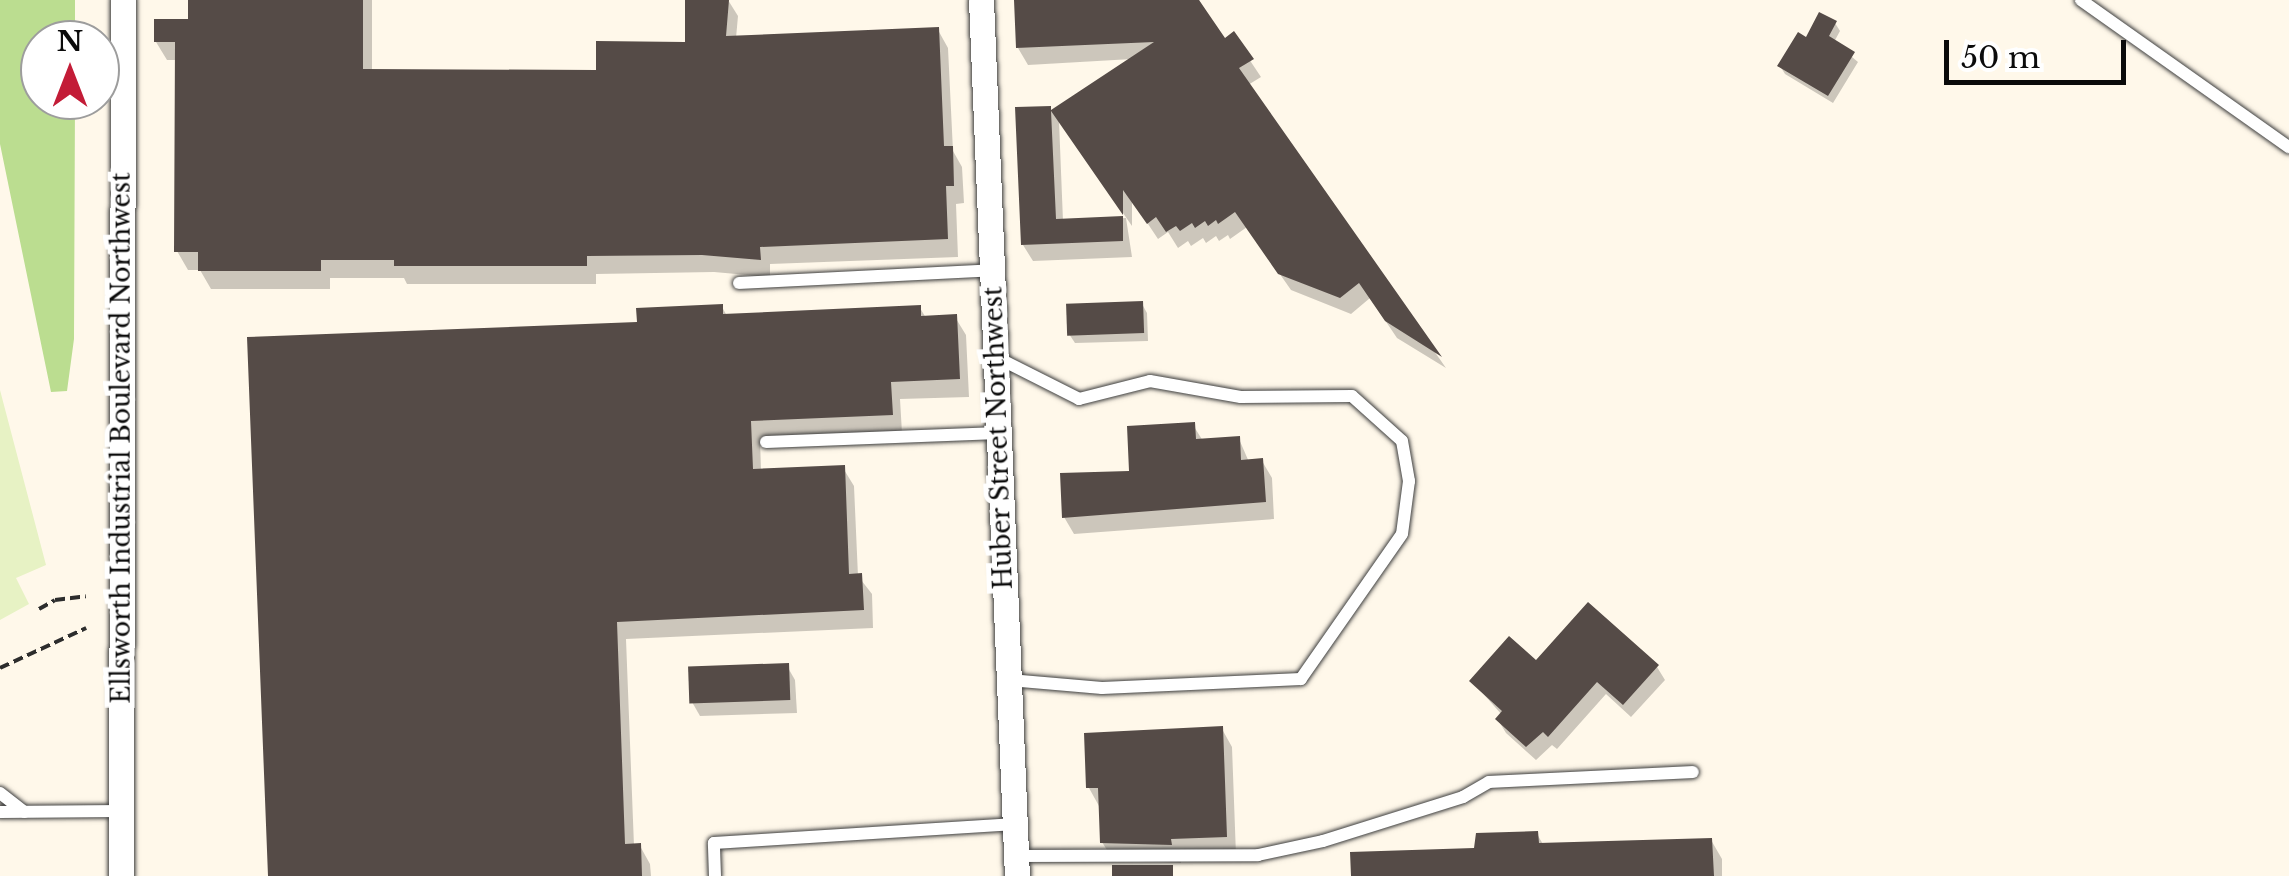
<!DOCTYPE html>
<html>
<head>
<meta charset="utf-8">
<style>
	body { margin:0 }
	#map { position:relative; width:2289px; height:876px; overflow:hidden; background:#fff8ea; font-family:"Libre Baskerville",serif }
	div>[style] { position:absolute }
	.forest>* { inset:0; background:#bbdd90 }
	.pitch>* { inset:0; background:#e7f2c4 }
	.shadow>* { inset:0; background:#0003 }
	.building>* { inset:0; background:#554b47; transform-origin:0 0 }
	.path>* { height:4px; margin-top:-2px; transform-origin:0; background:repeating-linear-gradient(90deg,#2d2d2d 0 10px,transparent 0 15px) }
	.roads { filter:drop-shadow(0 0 2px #3e3e3e) drop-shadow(0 0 2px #3e3e3e) }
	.lane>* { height:12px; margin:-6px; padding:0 6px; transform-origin:6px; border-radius:6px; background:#fff }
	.street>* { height:25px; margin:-12.5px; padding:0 12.5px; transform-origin:12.5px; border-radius:12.5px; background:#fff }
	span { translate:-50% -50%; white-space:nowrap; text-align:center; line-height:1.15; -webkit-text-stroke:10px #fff; paint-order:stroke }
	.street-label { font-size:25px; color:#0b0b0b }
	.north { position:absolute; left:20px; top:20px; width:100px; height:100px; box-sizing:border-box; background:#fff; border:2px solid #9d9d9d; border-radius:50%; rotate:0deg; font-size:28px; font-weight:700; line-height:40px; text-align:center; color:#0b0b0b }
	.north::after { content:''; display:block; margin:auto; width:35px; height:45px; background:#c31c37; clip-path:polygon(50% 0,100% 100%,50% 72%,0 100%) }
	.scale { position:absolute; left:1944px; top:40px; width:182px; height:45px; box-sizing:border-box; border:5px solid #0b0b0b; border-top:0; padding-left:12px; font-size:30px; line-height:35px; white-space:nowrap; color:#0b0b0b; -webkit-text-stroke:8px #fff; paint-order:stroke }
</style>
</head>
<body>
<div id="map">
	<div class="forest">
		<i style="clip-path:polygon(0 0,75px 0,75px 40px,40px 40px,40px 100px,75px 100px,74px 339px,67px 391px,51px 392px,0 144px)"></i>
	</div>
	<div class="pitch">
		<i style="clip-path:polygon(0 390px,46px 565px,16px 578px,29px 604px,0 620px)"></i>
	</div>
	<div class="shadow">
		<i style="clip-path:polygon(191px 0,372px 0,372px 72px,599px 72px,688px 45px,688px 0,728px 0,738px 16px,736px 38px,938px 30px,948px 48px,953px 151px,962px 167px,964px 203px,956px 204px,958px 257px,770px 264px,770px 277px,714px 272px,596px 274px,596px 284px,407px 284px,404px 278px,330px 278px,330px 289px,211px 289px,200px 270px,188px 270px,177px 251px,177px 60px,167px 60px,156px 42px,191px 21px)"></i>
		<i style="clip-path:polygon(1169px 0,1199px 0,1224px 42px,1233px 35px,1261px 77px,1248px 85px,1446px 368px,1397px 338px,1370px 298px,1351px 314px,1291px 290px,1247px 227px,1230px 239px,1228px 235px,1219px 241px,1216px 236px,1206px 243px,1203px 238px,1191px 246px,1188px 241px,1178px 248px,1168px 232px,1158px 239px,1132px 200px,1132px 226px,1059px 121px,1063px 221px,1126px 218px,1132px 257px,1033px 261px,1023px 245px,1049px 108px,1052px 112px,1132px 59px,1028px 65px,1018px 48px)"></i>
		<i style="clip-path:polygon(1835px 23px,1840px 31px,1834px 42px,1858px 62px,1833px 103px,1785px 74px,1780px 66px,1806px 40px)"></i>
		<i style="clip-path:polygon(1142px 304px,1147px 313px,1148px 341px,1075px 343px,1069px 334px)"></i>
		<i style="clip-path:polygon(722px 307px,727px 316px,920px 308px,926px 318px,955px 317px,966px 335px,969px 397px,900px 399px,902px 433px,760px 439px,761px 471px,843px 468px,854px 486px,858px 576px,872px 594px,873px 628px,626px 639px,634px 846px,640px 846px,650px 864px,651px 876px,271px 876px,639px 325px)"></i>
		<i style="clip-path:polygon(1193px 425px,1203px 441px,1239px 439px,1249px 462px,1262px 461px,1272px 478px,1274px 519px,1074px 534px,1064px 517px,1132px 474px)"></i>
		<i style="clip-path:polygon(1536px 664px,1657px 667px,1665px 680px,1631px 717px,1606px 694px,1557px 749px,1552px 745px,1536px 760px,1506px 733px,1498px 720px,1502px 715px,1472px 681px)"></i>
		<i style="clip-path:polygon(787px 666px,795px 680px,797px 713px,700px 716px,692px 702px)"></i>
		<i style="clip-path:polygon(1222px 729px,1232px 747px,1236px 855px,1180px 857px,1181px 863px,1113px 860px,1102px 842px,1099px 806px,1089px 788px)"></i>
		<i style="clip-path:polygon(1537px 834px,1544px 846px,1711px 840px,1722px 859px,1722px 876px,1354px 876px)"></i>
	</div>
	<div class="building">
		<i style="clip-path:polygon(188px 0,363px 0,363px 69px,596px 70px,596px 41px,685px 42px,685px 0,729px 0,726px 36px,939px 27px,944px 146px,953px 146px,954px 186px,946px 186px,948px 239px,760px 247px,761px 260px,702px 255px,587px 256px,587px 266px,394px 266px,394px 260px,321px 260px,321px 271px,198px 271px,198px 252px,174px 252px,175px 42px,154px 42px,154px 19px,188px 19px)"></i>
		<i style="clip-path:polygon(1014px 0,1199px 0,1225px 38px,1234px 31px,1254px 59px,1239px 68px,1442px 357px,1385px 321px,1359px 283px,1340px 298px,1278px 274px,1235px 212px,1218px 224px,1216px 220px,1208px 226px,1205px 221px,1195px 228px,1192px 223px,1180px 231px,1176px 226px,1166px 232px,1156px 217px,1147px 224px,1123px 190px,1123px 215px,1051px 111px,1056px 219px,1123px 216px,1123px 241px,1021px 245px,1015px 107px,1051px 106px,1051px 110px,1154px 42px,1016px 48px)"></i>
		<i style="clip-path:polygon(1819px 12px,1837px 21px,1829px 36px,1855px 52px,1828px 96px,1777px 66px,1798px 32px,1806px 37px)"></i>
		<i style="left:1143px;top:301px;width:32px;height:77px;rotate:88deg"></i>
		<i style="clip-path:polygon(723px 304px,723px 314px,921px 305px,921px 316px,957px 314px,960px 379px,891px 382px,893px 415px,751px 421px,753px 469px,845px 465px,849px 574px,862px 573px,864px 610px,617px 622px,625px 844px,641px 843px,642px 876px,268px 876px,247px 337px,637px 322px,636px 308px)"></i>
		<i style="clip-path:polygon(1195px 422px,1196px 439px,1240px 436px,1241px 460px,1263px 458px,1266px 502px,1062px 518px,1060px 473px,1129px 471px,1127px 426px)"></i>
		<i style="clip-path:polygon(1588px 602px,1659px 665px,1623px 705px,1597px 682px,1548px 737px,1543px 732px,1526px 747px,1495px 719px,1502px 711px,1469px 681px,1509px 636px,1536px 660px)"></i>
		<i style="left:789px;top:663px;width:37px;height:101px;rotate:88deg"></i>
		<i style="clip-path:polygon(1223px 726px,1227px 837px,1171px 839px,1172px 845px,1100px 843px,1098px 788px,1086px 788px,1084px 733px)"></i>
		<i style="clip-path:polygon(1538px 831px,1539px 843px,1712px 838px,1714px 876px,1351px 876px,1350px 852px,1474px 848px,1476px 833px)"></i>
		<i style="left:1173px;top:865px;width:11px;height:61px;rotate:90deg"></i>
	</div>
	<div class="path">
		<i style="left:39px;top:609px;width:18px;rotate:-29deg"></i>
		<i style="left:55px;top:600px;width:31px;rotate:-7deg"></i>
		<i style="left:0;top:668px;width:95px;rotate:-24.9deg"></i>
	</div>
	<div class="roads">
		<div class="lane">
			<i style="left:2081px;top:0;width:255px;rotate:35.3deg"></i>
			<i style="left:739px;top:283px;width:253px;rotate:-2.9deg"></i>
			<i style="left:996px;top:357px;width:93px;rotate:26.8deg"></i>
			<i style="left:1079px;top:399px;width:73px;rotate:-14.2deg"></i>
			<i style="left:1150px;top:381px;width:92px;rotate:10deg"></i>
			<i style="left:1241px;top:397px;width:111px;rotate:-0.5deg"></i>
			<i style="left:1352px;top:396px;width:67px;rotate:42deg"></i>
			<i style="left:1402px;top:441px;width:41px;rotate:80.1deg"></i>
			<i style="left:1409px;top:481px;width:53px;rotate:97.5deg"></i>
			<i style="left:1402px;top:534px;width:177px;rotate:124.9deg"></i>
			<i style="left:1301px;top:679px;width:199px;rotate:177.4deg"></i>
			<i style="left:1102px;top:688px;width:93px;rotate:-175.1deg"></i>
			<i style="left:766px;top:442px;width:233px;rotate:-2.2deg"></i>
			<i style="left:0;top:793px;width:31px;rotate:38deg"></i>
			<i style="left:0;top:812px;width:121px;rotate:-0.5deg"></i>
			<i style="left:1017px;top:856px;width:241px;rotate:-0.2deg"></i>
			<i style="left:1258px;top:855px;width:66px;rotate:-12.2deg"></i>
			<i style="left:1323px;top:841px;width:147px;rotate:-17.4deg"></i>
			<i style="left:1463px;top:797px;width:30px;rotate:-30deg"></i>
			<i style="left:1489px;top:782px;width:204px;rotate:-2.8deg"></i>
			<i style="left:715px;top:876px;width:33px;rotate:-92deg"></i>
			<i style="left:714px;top:843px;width:302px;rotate:-3.6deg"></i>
		</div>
		<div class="street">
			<i style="left:981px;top:0;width:877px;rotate:87.65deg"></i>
			<i style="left:121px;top:876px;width:876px;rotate:-89.87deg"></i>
		</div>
	</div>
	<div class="street-label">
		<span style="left:122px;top:438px;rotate:-90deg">Ellsworth Industrial Boulevard Northwest</span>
		<span style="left:999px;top:438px;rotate:-92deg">Huber Street Northwest</span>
	</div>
	<div class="north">N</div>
	<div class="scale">50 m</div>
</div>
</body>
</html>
